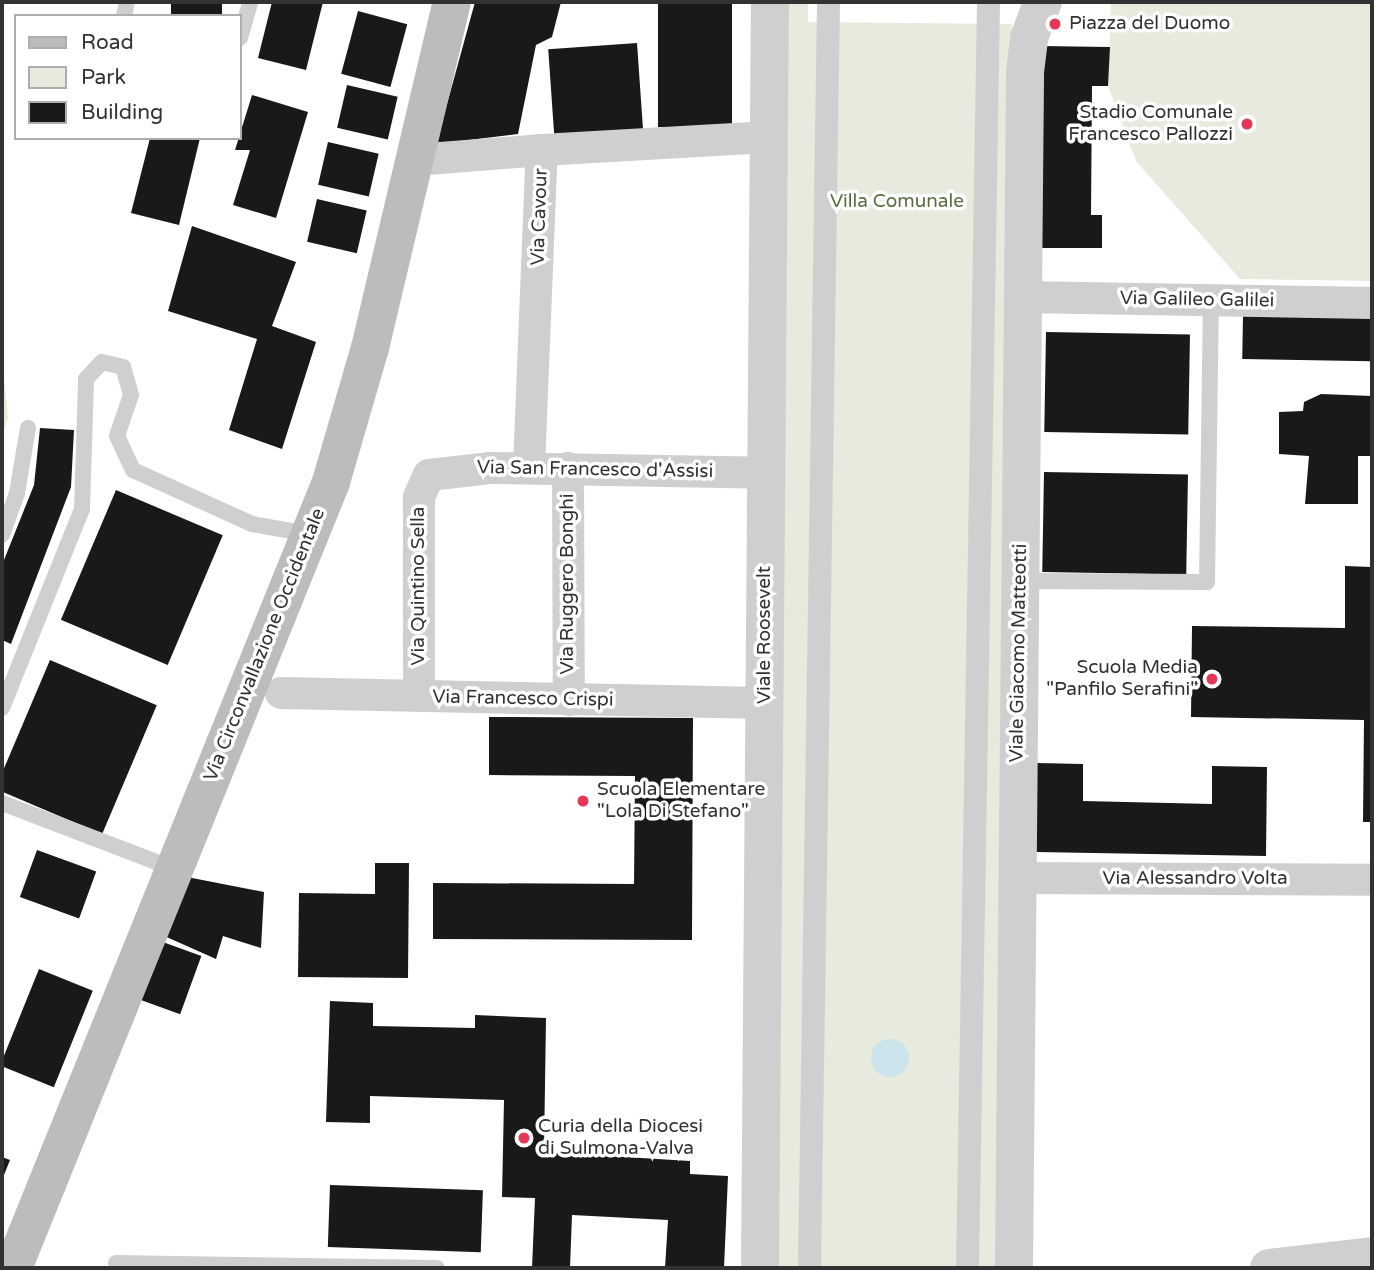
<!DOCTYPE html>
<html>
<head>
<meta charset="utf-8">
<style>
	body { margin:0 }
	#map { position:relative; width:1374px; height:1270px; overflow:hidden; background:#fff; font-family:"Varela Round",sans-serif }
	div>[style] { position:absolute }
	.green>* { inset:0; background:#e7ebde }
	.water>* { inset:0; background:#cbe3eb }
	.round { border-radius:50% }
	.building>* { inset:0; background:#191919; transform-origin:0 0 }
	.service>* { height:16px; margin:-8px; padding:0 8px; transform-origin:8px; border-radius:8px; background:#cfcfcf }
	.pedestrian>* { height:23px; margin:-11.5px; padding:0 11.5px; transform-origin:11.5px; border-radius:11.5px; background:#cfcfcf }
	.minor>* { height:32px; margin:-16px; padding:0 16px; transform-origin:16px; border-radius:16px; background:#cfcfcf }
	.tertiary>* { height:38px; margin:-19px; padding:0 19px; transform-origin:19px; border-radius:19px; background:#cfcfcf }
	.secondary>* { height:38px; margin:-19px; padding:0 19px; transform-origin:19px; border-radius:19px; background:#bcbcbc }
	.dots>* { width:19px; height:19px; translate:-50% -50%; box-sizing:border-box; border:4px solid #fff; border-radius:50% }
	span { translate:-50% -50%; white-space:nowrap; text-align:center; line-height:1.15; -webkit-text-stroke:7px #fff; paint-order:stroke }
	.poi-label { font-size:19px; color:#323232 }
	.left { translate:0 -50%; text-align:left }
	.right { translate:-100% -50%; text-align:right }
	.park-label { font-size:19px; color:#5a6f3f }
	.street-label { font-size:19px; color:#323232 }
	.frame { position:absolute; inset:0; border:4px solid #323232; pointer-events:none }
	.legend { position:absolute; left:14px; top:14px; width:228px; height:126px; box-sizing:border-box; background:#fff; border:2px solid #adadad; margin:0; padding:9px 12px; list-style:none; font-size:21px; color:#323232 }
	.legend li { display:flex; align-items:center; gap:14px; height:35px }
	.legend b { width:35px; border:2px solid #adadad }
</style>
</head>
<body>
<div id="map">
	<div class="green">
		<i style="clip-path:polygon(788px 2px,808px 2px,808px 22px,1012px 24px,996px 1268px,773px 1268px)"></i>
		<i style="clip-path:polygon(1111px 2px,1372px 2px,1372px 281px,1240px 279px,1136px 161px,1108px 86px)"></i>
		<i style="clip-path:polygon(2px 355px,8px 417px,2px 437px)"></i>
	</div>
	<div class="water">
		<i class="round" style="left:871px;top:1039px;width:38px;height:38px"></i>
	</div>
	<div class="building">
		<i style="left:171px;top:2px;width:51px;height:14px"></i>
		<i style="clip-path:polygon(272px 2px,323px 2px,306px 70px,258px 58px)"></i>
		<i style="clip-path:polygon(475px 2px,561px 2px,552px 37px,536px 45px,518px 134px,436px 144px)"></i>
		<i style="left:658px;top:2px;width:74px;height:125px"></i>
		<i style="left:358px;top:11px;width:51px;height:65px;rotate:15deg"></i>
		<i style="left:637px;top:43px;width:89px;height:89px;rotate:86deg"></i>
		<i style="clip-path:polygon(1040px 46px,1110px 47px,1108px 86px,1092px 86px,1091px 215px,1102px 215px,1102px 248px,1039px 248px)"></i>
		<i style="left:347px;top:85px;width:52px;height:44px;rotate:13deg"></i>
		<i style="clip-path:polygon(252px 95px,308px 112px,276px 218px,233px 205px,250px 150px,235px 150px)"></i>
		<i style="clip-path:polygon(150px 138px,200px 138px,179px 225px,131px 213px)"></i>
		<i style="left:328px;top:142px;width:52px;height:44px;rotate:13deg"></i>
		<i style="left:317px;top:199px;width:51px;height:44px;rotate:13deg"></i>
		<i style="clip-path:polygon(192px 226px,296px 262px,272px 326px,316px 342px,282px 449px,229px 430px,257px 339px,168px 311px)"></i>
		<i style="left:1243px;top:316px;width:129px;height:43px;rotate:1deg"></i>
		<i style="left:1046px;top:332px;width:144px;height:100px;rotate:1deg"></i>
		<i style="clip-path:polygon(1321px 394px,1372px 396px,1372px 456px,1358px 456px,1358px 504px,1305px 504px,1309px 456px,1279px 454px,1279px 412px,1303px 411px,1304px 402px)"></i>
		<i style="clip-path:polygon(40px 428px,74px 430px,71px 487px,11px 644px,2px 640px,2px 565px,34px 485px)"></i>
		<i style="left:1044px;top:472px;width:144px;height:100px;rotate:1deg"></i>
		<i style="left:116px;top:490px;width:116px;height:141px;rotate:23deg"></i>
		<i style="clip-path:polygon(1345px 566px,1372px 567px,1372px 822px,1363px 822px,1364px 720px,1191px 717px,1192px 626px,1345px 628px)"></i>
		<i style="left:50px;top:660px;width:116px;height:140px;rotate:23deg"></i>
		<i style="clip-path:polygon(489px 717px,693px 718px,692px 940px,433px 939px,433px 883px,634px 884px,635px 776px,489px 775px)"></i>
		<i style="clip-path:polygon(1037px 763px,1083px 764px,1083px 801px,1212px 804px,1212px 766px,1267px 767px,1266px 856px,1036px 852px)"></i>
		<i style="left:37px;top:850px;width:63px;height:50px;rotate:20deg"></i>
		<i style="clip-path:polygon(375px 863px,409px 863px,408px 978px,298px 977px,299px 893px,375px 894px)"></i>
		<i style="clip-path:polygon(187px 877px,264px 892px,261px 948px,223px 936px,216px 959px,162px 935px)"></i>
		<i style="left:160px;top:941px;width:44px;height:62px;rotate:20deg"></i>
		<i style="left:39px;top:969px;width:58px;height:104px;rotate:22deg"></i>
		<i style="clip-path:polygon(330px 1001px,373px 1003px,373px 1026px,475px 1028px,475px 1015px,546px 1018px,544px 1152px,690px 1161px,690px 1174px,728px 1176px,724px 1268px,665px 1268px,668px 1220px,572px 1215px,570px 1268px,532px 1268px,535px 1198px,502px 1197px,504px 1100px,370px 1096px,370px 1123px,326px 1122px)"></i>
		<i style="clip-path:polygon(2px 1157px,10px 1160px,2px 1180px)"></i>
		<i style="left:330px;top:1185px;width:153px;height:62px;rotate:2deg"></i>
	</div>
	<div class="service">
		<i style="left:124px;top:16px;width:14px;rotate:-78deg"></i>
		<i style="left:240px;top:38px;width:37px;rotate:-74deg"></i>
		<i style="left:2px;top:535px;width:45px;rotate:-70.3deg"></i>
		<i style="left:17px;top:493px;width:66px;rotate:-80.4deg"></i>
		<i style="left:1020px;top:581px;width:187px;rotate:0.3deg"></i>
		<i style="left:1207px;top:582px;width:282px;rotate:-89.2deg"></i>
		<i style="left:2px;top:708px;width:214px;rotate:-68.1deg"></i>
		<i style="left:82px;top:509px;width:130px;rotate:-88.2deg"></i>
		<i style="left:86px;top:379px;width:23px;rotate:-47deg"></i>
		<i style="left:102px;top:362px;width:22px;rotate:13deg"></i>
		<i style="left:123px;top:367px;width:29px;rotate:74deg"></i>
		<i style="left:131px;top:395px;width:43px;rotate:108.9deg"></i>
		<i style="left:117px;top:436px;width:38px;rotate:65deg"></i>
		<i style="left:133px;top:470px;width:131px;rotate:24.4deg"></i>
		<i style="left:252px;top:524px;width:58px;rotate:10deg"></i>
		<i style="left:2px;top:803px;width:182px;rotate:20.9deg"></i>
		<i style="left:116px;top:1263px;width:321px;rotate:0.9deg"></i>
	</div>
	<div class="pedestrian">
		<i style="left:809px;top:1268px;width:1266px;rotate:-89.14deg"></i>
		<i style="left:967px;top:1268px;width:1266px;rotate:-89.05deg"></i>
	</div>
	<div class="minor">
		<i style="left:415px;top:160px;width:127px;rotate:-4.5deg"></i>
		<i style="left:1023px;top:297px;width:349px;rotate:1deg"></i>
		<i style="left:529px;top:467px;width:317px;rotate:-87.7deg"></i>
		<i style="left:542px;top:150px;width:227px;rotate:-3.3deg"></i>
		<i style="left:568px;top:468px;width:232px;rotate:89.8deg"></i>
		<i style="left:281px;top:693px;width:483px;rotate:1.2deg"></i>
		<i style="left:419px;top:696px;width:199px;rotate:-90deg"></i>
		<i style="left:419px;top:497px;width:24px;rotate:-66deg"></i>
		<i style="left:429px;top:475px;width:61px;rotate:-6.5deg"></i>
		<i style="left:490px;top:468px;width:276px;rotate:1deg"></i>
		<i style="left:1017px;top:878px;width:355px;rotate:0.3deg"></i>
	</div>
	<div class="tertiary">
		<i style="left:760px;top:1268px;width:1266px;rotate:-89.55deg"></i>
		<i style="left:1014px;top:1268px;width:1196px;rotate:-89.47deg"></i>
		<i style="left:1025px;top:72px;width:34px;rotate:-83deg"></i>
		<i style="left:1029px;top:38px;width:39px;rotate:-69deg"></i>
		<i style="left:1269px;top:1268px;width:104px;rotate:-6.6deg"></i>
	</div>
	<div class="secondary">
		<i style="left:13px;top:1268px;width:848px;rotate:-67.97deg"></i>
		<i style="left:331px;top:482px;width:140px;rotate:-73.8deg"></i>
		<i style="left:370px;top:348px;width:356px;rotate:-76.7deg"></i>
	</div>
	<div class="dots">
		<i style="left:1055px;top:24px;background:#e53857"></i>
		<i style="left:1247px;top:124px;background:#e53857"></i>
		<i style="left:1212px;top:679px;background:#e53857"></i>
		<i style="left:583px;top:801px;background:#e53857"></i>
		<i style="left:524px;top:1138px;background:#e53857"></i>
	</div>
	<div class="poi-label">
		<span class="left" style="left:1069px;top:24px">Piazza del Duomo</span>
		<span class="right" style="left:1233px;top:124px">Stadio Comunale<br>Francesco Pallozzi</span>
		<span class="right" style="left:1198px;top:679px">Scuola Media<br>"Panfilo Serafini"</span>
		<span class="left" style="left:597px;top:801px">Scuola Elementare<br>"Lola Di Stefano"</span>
		<span class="left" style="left:538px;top:1138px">Curia della Diocesi<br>di Sulmona-Valva</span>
	</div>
	<div class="park-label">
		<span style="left:897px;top:202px">Villa Comunale</span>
	</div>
	<div class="street-label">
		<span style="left:540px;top:217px;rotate:-88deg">Via Cavour</span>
		<span style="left:1197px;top:300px;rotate:1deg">Via Galileo Galilei</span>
		<span style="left:595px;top:470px;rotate:1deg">Via San Francesco d'Assisi</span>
		<span style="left:568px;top:584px;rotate:-90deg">Via Ruggero Bonghi</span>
		<span style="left:419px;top:586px;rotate:-90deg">Via Quintino Sella</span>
		<span style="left:765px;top:635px;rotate:-90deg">Viale Roosevelt</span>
		<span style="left:265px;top:645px;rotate:-68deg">Via Circonvallazione Occidentale</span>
		<span style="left:1019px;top:653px;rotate:-89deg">Viale Giacomo Matteotti</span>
		<span style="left:523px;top:699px;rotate:1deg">Via Francesco Crispi</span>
		<span style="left:1195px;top:879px">Via Alessandro Volta</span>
	</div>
	<div class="frame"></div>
	<ul class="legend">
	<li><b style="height:9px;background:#bcbcbc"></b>Road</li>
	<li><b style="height:19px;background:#e7ebde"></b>Park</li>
	<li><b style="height:19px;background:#191919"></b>Building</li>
	</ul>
</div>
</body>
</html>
